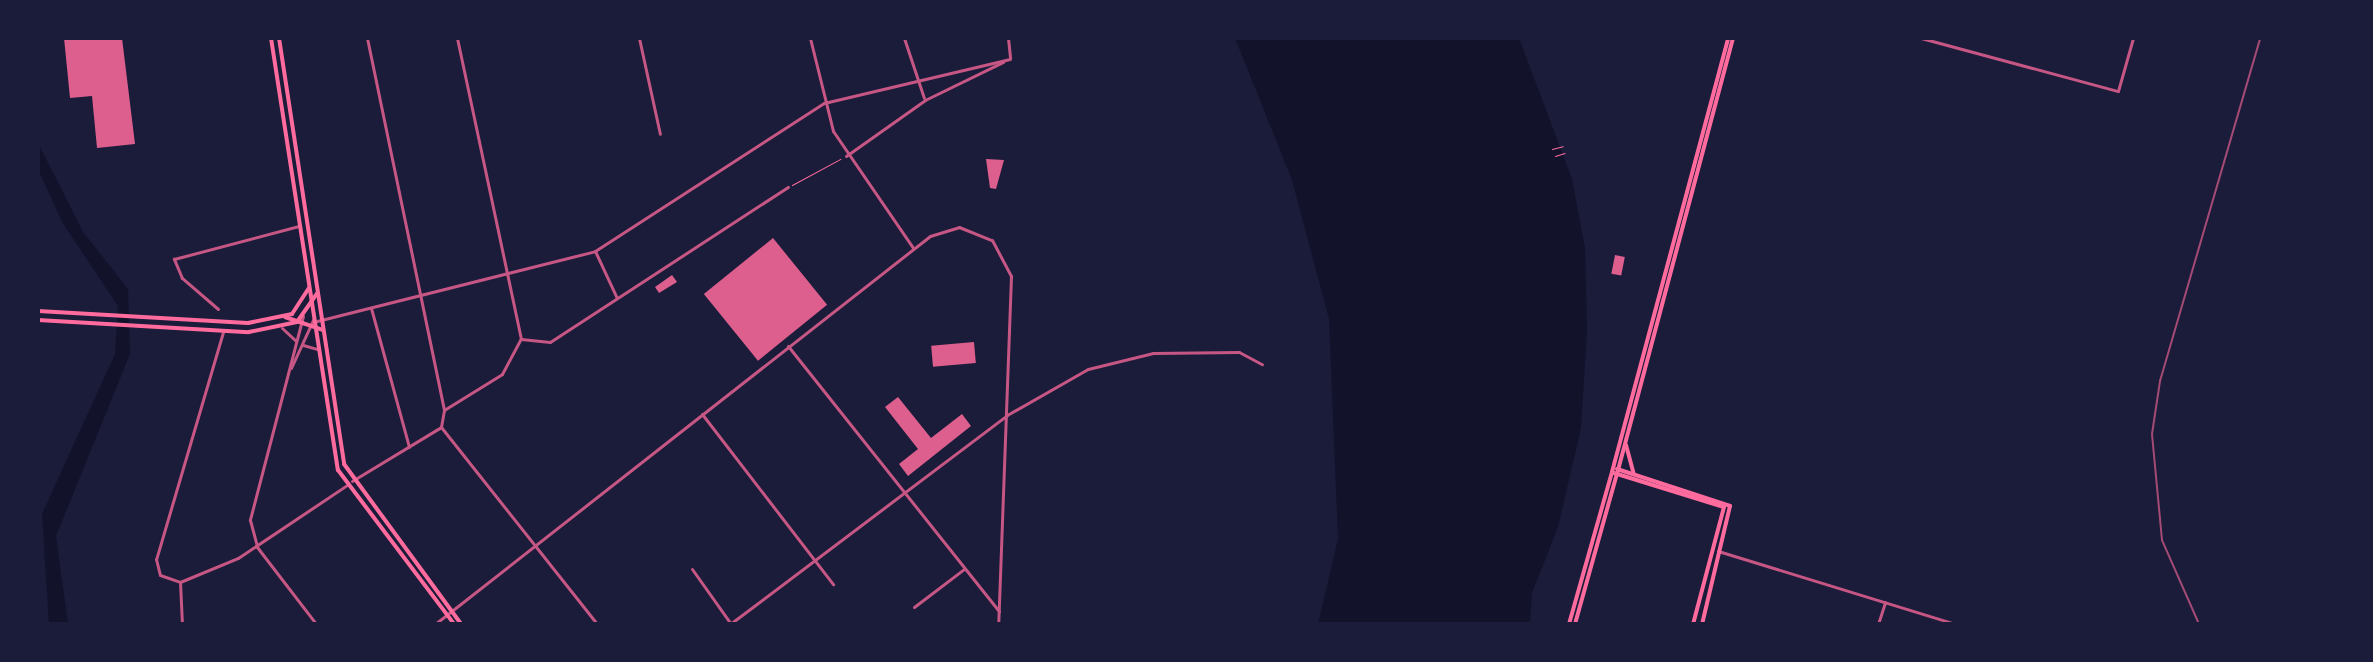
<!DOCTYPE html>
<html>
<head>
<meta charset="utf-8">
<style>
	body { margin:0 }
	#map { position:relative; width:2373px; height:662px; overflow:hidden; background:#1b1b3a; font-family:Overpass,sans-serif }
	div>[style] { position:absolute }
	.water>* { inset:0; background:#12122b }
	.building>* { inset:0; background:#dd5f8e; transform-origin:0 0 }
	.path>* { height:1px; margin:-0.5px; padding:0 0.5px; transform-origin:0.5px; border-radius:0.5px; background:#ff6b9d }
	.minor>* { height:3px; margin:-1.5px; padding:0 1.5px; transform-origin:1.5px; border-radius:1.5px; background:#c65784 }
	.tertiary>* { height:3px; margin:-1.5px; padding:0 1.5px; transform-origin:1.5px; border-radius:1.5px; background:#c65784 }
	.secondary>* { height:4px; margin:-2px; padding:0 2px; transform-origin:2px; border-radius:2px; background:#ff6b9d }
	.primary>* { height:4px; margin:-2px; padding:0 2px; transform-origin:2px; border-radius:2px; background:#ff6b9d }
	.rail>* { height:2px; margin:-1px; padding:0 1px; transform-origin:1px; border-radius:1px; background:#a44b75 }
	span { translate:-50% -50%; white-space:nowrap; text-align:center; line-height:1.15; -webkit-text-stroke:8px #1b1b3a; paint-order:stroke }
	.frame { position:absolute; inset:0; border:40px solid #1b1b3a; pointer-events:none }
</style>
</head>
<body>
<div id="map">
	<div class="water">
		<i style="clip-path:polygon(1235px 38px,1519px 38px,1572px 179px,1585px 248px,1587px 330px,1581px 428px,1558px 527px,1532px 593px,1530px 624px,1318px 624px,1338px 539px,1329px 319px,1292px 180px)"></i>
		<i style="clip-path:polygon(38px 143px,83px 232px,128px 289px,130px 354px,56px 536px,68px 624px,49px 624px,42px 514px,115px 354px,118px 306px,62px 222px,38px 169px)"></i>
	</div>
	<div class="building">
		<i style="clip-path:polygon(64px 38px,122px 38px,135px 144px,97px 148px,92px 96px,70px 98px)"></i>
		<i style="clip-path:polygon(986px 159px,1004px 160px,996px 189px,990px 188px)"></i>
		<i style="left:773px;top:238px;width:86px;height:89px;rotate:51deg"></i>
		<i style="left:1615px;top:255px;width:10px;height:19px;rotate:11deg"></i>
		<i style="clip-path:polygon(672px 275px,677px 282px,659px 293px,655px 287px)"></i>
		<i style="left:974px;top:342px;width:21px;height:43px;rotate:85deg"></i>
		<i style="clip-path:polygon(898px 397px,931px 438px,962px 414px,971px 426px,908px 476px,899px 464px,918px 449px,885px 407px)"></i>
	</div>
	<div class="path">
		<i style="left:1552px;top:149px;width:11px;rotate:-15deg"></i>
		<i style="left:1555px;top:156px;width:10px;rotate:-17deg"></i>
		<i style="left:792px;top:185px;width:55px;rotate:-28.4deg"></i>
	</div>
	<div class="minor">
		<i style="left:367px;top:38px;width:380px;rotate:78.3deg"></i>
		<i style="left:444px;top:410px;width:17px;rotate:100deg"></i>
		<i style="left:457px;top:38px;width:308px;rotate:78deg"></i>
		<i style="left:639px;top:38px;width:98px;rotate:77.7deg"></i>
		<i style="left:810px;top:38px;width:96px;rotate:76.1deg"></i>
		<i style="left:833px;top:131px;width:142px;rotate:55.6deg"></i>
		<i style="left:904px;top:38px;width:63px;rotate:71.6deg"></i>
		<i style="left:1008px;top:38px;width:20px;rotate:84deg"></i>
		<i style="left:846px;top:156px;width:97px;rotate:-35.3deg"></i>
		<i style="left:925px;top:100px;width:87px;rotate:-26deg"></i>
		<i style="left:595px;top:251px;width:50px;rotate:65deg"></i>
		<i style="left:371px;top:308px;width:144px;rotate:74.7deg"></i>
		<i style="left:218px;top:309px;width:48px;rotate:-139.3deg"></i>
		<i style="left:182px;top:278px;width:21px;rotate:-113deg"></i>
		<i style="left:174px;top:259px;width:129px;rotate:-14.8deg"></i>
		<i style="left:317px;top:321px;width:287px;rotate:-14.1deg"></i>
		<i style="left:595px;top:251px;width:273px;rotate:-32.9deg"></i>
		<i style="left:824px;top:103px;width:191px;rotate:-13.3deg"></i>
		<i style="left:223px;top:332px;width:237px;rotate:106.4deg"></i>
		<i style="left:156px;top:559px;width:16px;rotate:76deg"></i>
		<i style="left:160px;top:575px;width:21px;rotate:19deg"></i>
		<i style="left:180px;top:582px;width:63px;rotate:-22.5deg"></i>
		<i style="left:238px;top:558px;width:131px;rotate:-33.8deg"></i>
		<i style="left:788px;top:346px;width:339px;rotate:51.5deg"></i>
		<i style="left:444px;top:410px;width:68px;rotate:-31.8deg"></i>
		<i style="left:502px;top:374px;width:40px;rotate:-62deg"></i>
		<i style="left:521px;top:339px;width:29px;rotate:6deg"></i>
		<i style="left:550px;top:342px;width:284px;rotate:-33.1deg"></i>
		<i style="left:702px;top:414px;width:215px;rotate:52.4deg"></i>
		<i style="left:441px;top:427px;width:251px;rotate:51.6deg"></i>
		<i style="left:352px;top:481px;width:104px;rotate:-31.2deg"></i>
		<i style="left:1718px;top:551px;width:248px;rotate:17.1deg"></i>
		<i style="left:692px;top:569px;width:67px;rotate:54.7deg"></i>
		<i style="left:180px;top:582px;width:42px;rotate:87.3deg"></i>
		<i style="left:914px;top:607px;width:63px;rotate:-37.2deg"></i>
		<i style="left:730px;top:624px;width:347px;rotate:-37deg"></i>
		<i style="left:1007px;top:415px;width:93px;rotate:-29.6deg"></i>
		<i style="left:1088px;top:369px;width:67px;rotate:-13.8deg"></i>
		<i style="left:1153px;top:353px;width:86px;rotate:-0.7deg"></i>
		<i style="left:1239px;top:352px;width:26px;rotate:28deg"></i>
		<i style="left:1878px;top:624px;width:23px;rotate:-72deg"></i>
	</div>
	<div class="tertiary">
		<i style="left:1921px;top:38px;width:204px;rotate:15.1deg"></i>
		<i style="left:2118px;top:91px;width:55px;rotate:-74.2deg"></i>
		<i style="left:303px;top:316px;width:211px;rotate:104.6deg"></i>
		<i style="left:250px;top:520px;width:28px;rotate:75deg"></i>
		<i style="left:257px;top:547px;width:97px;rotate:52.5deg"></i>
		<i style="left:282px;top:328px;width:19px;rotate:43deg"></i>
		<i style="left:303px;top:345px;width:15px;rotate:16deg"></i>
		<i style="left:291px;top:368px;width:53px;rotate:-65.4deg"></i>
		<i style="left:435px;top:624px;width:629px;rotate:-38.09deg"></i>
		<i style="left:930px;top:236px;width:30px;rotate:-17deg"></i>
		<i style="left:959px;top:227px;width:35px;rotate:22deg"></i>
		<i style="left:992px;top:240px;width:41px;rotate:62.2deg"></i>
		<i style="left:1011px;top:276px;width:348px;rotate:92.1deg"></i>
	</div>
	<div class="secondary">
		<i style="left:38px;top:311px;width:210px;rotate:3.3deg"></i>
		<i style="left:248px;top:323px;width:45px;rotate:-11.6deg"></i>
		<i style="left:292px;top:314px;width:31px;rotate:-57deg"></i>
		<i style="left:38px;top:320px;width:211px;rotate:3.3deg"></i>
		<i style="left:249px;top:332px;width:49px;rotate:-11.8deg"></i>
		<i style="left:297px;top:322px;width:35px;rotate:-55deg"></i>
		<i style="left:1569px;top:624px;width:158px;rotate:-74.2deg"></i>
		<i style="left:1575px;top:624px;width:156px;rotate:-74.4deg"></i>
	</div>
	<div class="primary">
		<i style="left:271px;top:38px;width:437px;rotate:81.2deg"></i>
		<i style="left:338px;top:470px;width:193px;rotate:53deg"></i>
		<i style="left:279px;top:38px;width:431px;rotate:81.3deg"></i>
		<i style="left:344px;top:464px;width:198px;rotate:53.8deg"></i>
		<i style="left:285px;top:317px;width:39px;rotate:19deg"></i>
		<i style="left:1626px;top:445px;width:30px;rotate:75deg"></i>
		<i style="left:1617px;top:469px;width:119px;rotate:18.1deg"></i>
		<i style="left:1730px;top:506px;width:121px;rotate:103.3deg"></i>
		<i style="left:1612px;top:472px;width:449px;rotate:-75deg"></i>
		<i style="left:1614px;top:473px;width:115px;rotate:17.2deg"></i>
		<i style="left:1724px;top:507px;width:121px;rotate:104.8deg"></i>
		<i style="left:1617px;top:474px;width:451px;rotate:-75.1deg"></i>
	</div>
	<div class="rail">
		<i style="left:2199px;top:624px;width:92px;rotate:-113.8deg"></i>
		<i style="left:2162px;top:540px;width:106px;rotate:-95.4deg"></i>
		<i style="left:2152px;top:434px;width:54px;rotate:-81.4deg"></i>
		<i style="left:2160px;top:381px;width:357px;rotate:-73.7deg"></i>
	</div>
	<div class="frame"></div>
</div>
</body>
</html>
